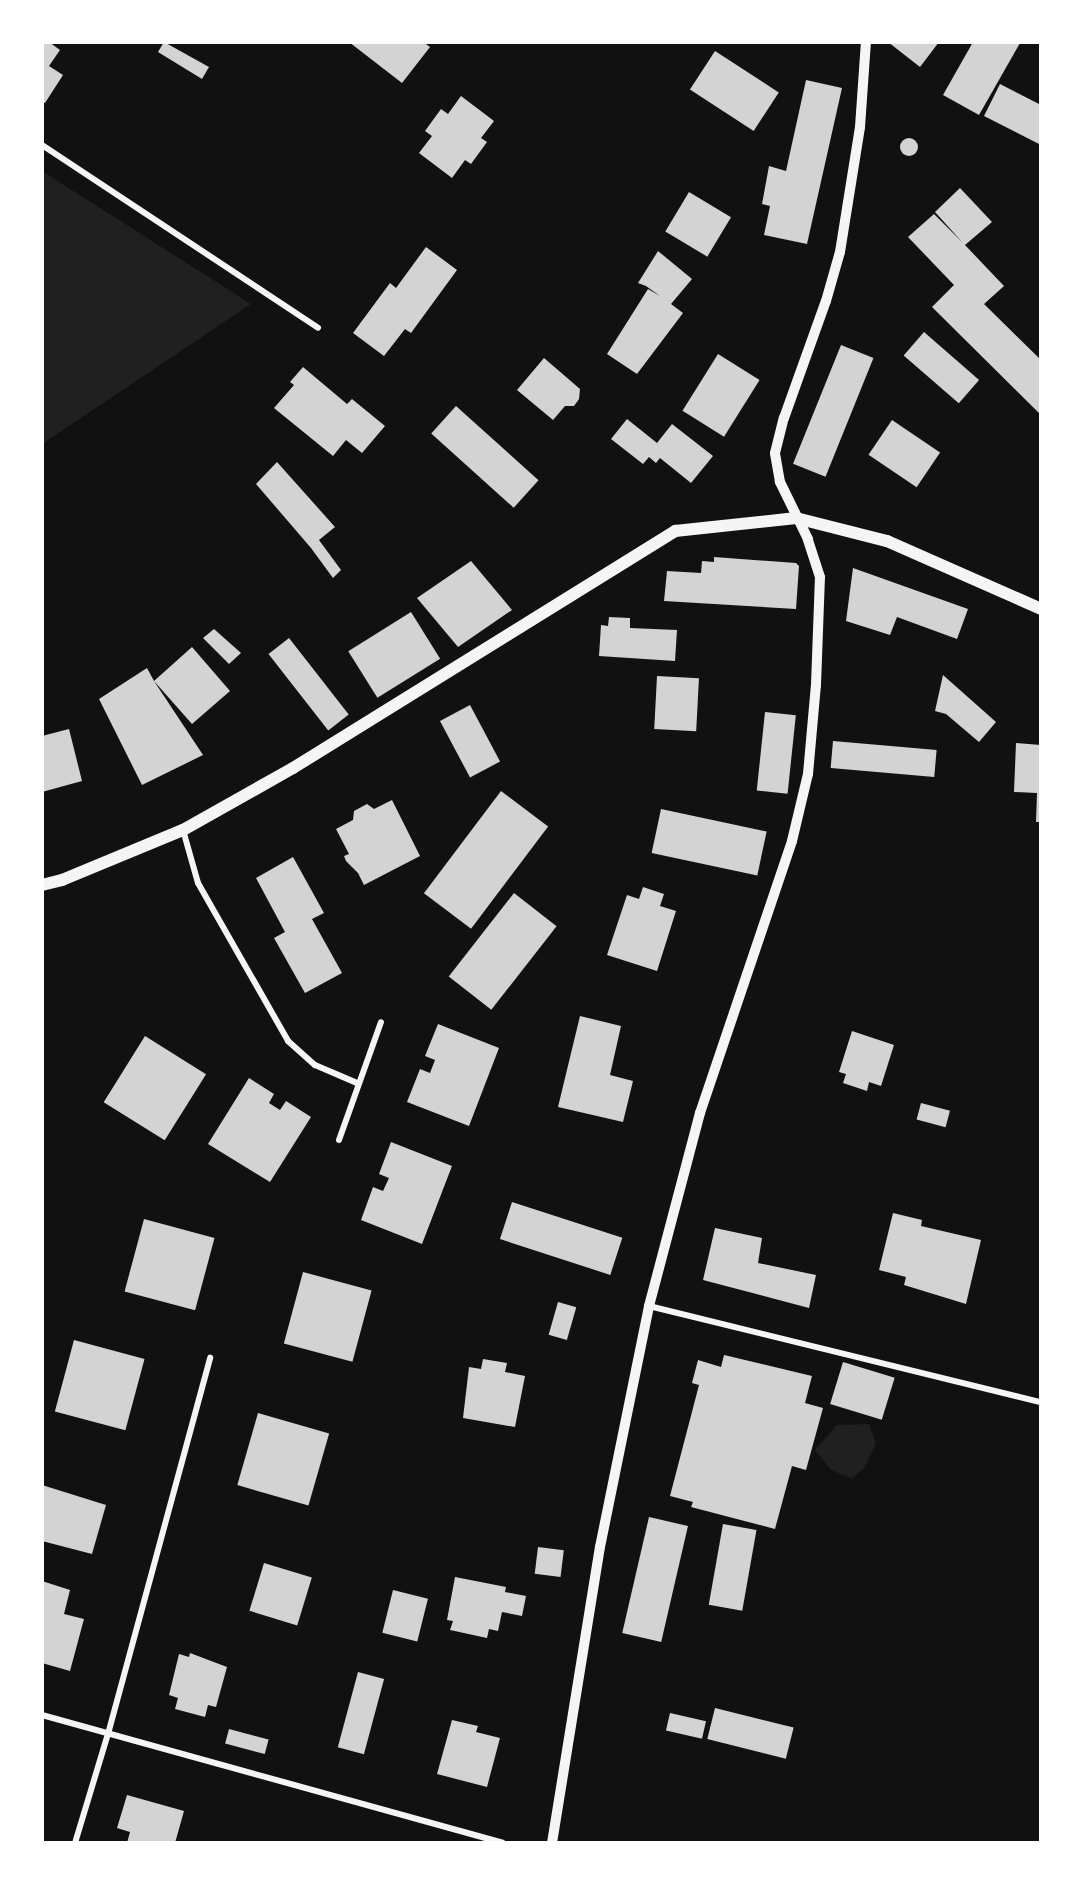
<!DOCTYPE html>
<html>
<head>
<meta charset="utf-8">
<style>
	body { margin:0 }
	#map { position:relative; width:1083px; height:1885px; overflow:hidden; background:#111; font-family:Montserrat,sans-serif }
	div>[style] { position:absolute }
	.green>* { inset:0; background:#202020 }
	.building>* { inset:0; background:#d3d3d3; transform-origin:0 0 }
	.round { border-radius:50% }
	.minor>* { height:6px; margin:-3px; padding:0 3px; transform-origin:3px; border-radius:3px; background:#f5f5f5 }
	.tertiary>* { height:10px; margin:-5px; padding:0 5px; transform-origin:5px; border-radius:5px; background:#f5f5f5 }
	.secondary>* { height:12px; margin:-6px; padding:0 6px; transform-origin:6px; border-radius:6px; background:#f5f5f5 }
	span { translate:-50% -50%; white-space:nowrap; text-align:center; line-height:1.15; -webkit-text-stroke:6px #fff; paint-order:stroke }
	.frame { position:absolute; inset:0; border:44px solid #fff; pointer-events:none }
</style>
</head>
<body>
<div id="map">
	<div class="green">
		<i style="clip-path:polygon(42px 171px,251px 304px,42px 444px)"></i>
		<i style="clip-path:polygon(869px 1424px,876px 1443px,865px 1467px,852px 1479px,831px 1470px,815px 1450px,837px 1425px)"></i>
	</div>
	<div class="building">
		<i style="clip-path:polygon(42px 42px,49px 42px,60px 50px,49px 66px,63px 75px,45px 103px,42px 101px)"></i>
		<i style="clip-path:polygon(164px 42px,209px 67px,202px 79px,158px 52px)"></i>
		<i style="clip-path:polygon(349px 42px,423px 42px,430px 47px,402px 83px)"></i>
		<i style="clip-path:polygon(888px 42px,939px 42px,920px 67px)"></i>
		<i style="clip-path:polygon(973px 42px,1020px 43px,979px 115px,943px 95px)"></i>
		<i style="left:715px;top:51px;width:76px;height:46px;rotate:33deg"></i>
		<i style="clip-path:polygon(806px 80px,842px 88px,807px 244px,764px 235px,770px 206px,762px 204px,769px 166px,786px 171px)"></i>
		<i style="clip-path:polygon(1000px 84px,1041px 105px,1041px 145px,984px 116px)"></i>
		<i style="clip-path:polygon(461px 96px,494px 121px,481px 138px,487px 142px,471px 164px,465px 160px,452px 178px,419px 153px,432px 136px,425px 131px,441px 109px,448px 114px)"></i>
		<i class="round" style="left:900px;top:138px;width:18px;height:18px"></i>
		<i style="clip-path:polygon(960px 188px,992px 222px,965px 245px,1004px 286px,984px 304px,1041px 360px,1040px 414px,932px 307px,954px 285px,908px 237px,934px 214px,963px 243px,935px 212px)"></i>
		<i style="left:689px;top:192px;width:49px;height:46px;rotate:31deg"></i>
		<i style="clip-path:polygon(426px 247px,457px 270px,411px 333px,405px 329px,384px 356px,353px 333px,390px 283px,396px 288px)"></i>
		<i style="clip-path:polygon(658px 251px,692px 279px,671px 304px,683px 313px,637px 374px,607px 354px,648px 289px,660px 296px,646px 286px,638px 283px)"></i>
		<i style="left:924px;top:332px;width:73px;height:31px;rotate:41deg"></i>
		<i style="left:841px;top:345px;width:35px;height:128px;rotate:22deg"></i>
		<i style="left:718px;top:354px;width:49px;height:67px;rotate:32deg"></i>
		<i style="clip-path:polygon(544px 358px,580px 389px,579px 399px,574px 406px,565px 406px,553px 420px,517px 390px)"></i>
		<i style="clip-path:polygon(303px 367px,347px 404px,352px 399px,385px 426px,362px 453px,346px 440px,333px 456px,274px 408px,294px 385px,290px 382px)"></i>
		<i style="left:456px;top:406px;width:111px;height:37px;rotate:42deg"></i>
		<i style="clip-path:polygon(627px 419px,657px 443px,672px 424px,713px 456px,691px 483px,660px 458px,656px 463px,649px 457px,643px 464px,611px 439px)"></i>
		<i style="left:892px;top:420px;width:58px;height:42px;rotate:34deg"></i>
		<i style="clip-path:polygon(277px 462px,335px 527px,319px 540px,341px 570px,333px 578px,311px 548px,256px 484px)"></i>
		<i style="clip-path:polygon(714px 557px,796px 563px,799px 566px,796px 609px,664px 601px,667px 571px,701px 573px,702px 561px,714px 562px)"></i>
		<i style="clip-path:polygon(471px 561px,512px 610px,458px 647px,417px 598px)"></i>
		<i style="clip-path:polygon(853px 568px,968px 609px,957px 639px,897px 617px,890px 635px,846px 621px)"></i>
		<i style="left:411px;top:612px;width:55px;height:74px;rotate:58deg"></i>
		<i style="clip-path:polygon(609px 617px,630px 618px,630px 628px,677px 630px,675px 661px,599px 656px,601px 625px,608px 626px)"></i>
		<i style="clip-path:polygon(214px 629px,241px 653px,229px 664px,203px 638px)"></i>
		<i style="left:289px;top:638px;width:97px;height:26px;rotate:52deg"></i>
		<i style="clip-path:polygon(192px 647px,230px 691px,192px 724px,154px 681px,203px 755px,142px 785px,99px 699px,147px 668px,154px 681px)"></i>
		<i style="clip-path:polygon(943px 675px,996px 722px,979px 742px,946px 714px,935px 711px)"></i>
		<i style="left:657px;top:676px;width:42px;height:53px;rotate:3deg"></i>
		<i style="left:470px;top:705px;width:64px;height:34px;rotate:62deg"></i>
		<i style="left:765px;top:712px;width:31px;height:79px;rotate:6deg"></i>
		<i style="clip-path:polygon(69px 729px,82px 781px,42px 792px,42px 736px)"></i>
		<i style="left:833px;top:741px;width:104px;height:27px;rotate:5deg"></i>
		<i style="clip-path:polygon(1016px 743px,1041px 745px,1041px 822px,1036px 822px,1037px 793px,1014px 792px)"></i>
		<i style="left:501px;top:791px;width:59px;height:128px;rotate:37deg"></i>
		<i style="clip-path:polygon(392px 800px,420px 856px,364px 885px,358px 873px,346px 861px,344px 856px,349px 854px,336px 829px,353px 820px,354px 811px,367px 804px,374px 809px)"></i>
		<i style="left:661px;top:809px;width:108px;height:45px;rotate:12deg"></i>
		<i style="clip-path:polygon(293px 857px,324px 913px,312px 919px,342px 973px,305px 993px,274px 938px,285px 932px,256px 878px)"></i>
		<i style="clip-path:polygon(643px 887px,664px 894px,660px 906px,676px 911px,657px 971px,607px 955px,627px 895px,639px 899px)"></i>
		<i style="left:514px;top:893px;width:54px;height:106px;rotate:38deg"></i>
		<i style="clip-path:polygon(580px 1016px,621px 1026px,610px 1075px,633px 1081px,623px 1122px,558px 1107px)"></i>
		<i style="clip-path:polygon(438px 1024px,499px 1048px,469px 1126px,407px 1102px,420px 1069px,430px 1073px,435px 1060px,425px 1056px)"></i>
		<i style="clip-path:polygon(852px 1031px,894px 1045px,881px 1086px,869px 1082px,867px 1091px,843px 1083px,846px 1074px,839px 1072px)"></i>
		<i style="left:145px;top:1036px;width:72px;height:78px;rotate:32deg"></i>
		<i style="clip-path:polygon(249px 1078px,274px 1094px,269px 1103px,280px 1110px,286px 1101px,311px 1117px,270px 1182px,208px 1144px)"></i>
		<i style="left:921px;top:1103px;width:30px;height:17px;rotate:15deg"></i>
		<i style="clip-path:polygon(391px 1142px,452px 1166px,422px 1244px,361px 1220px,373px 1187px,383px 1191px,389px 1178px,379px 1174px)"></i>
		<i style="left:512px;top:1202px;width:116px;height:39px;rotate:18deg"></i>
		<i style="clip-path:polygon(893px 1213px,922px 1220px,921px 1226px,981px 1240px,966px 1304px,904px 1285px,906px 1277px,879px 1270px)"></i>
		<i style="left:144px;top:1219px;width:73px;height:75px;rotate:15deg"></i>
		<i style="clip-path:polygon(715px 1228px,762px 1238px,758px 1263px,816px 1275px,809px 1308px,703px 1280px)"></i>
		<i style="left:303px;top:1272px;width:71px;height:74px;rotate:15deg"></i>
		<i style="left:558px;top:1302px;width:19px;height:34px;rotate:16deg"></i>
		<i style="left:74px;top:1340px;width:73px;height:74px;rotate:15deg"></i>
		<i style="clip-path:polygon(724px 1355px,812px 1376px,805px 1403px,823px 1408px,806px 1470px,792px 1466px,775px 1529px,691px 1507px,693px 1502px,670px 1496px,699px 1385px,692px 1383px,698px 1360px,721px 1367px)"></i>
		<i style="clip-path:polygon(483px 1359px,507px 1363px,505px 1372px,525px 1376px,515px 1427px,463px 1418px,469px 1367px,481px 1369px)"></i>
		<i style="left:843px;top:1362px;width:54px;height:44px;rotate:17deg"></i>
		<i style="left:258px;top:1413px;width:74px;height:75px;rotate:16deg"></i>
		<i style="clip-path:polygon(42px 1485px,106px 1505px,92px 1554px,42px 1541px)"></i>
		<i style="left:649px;top:1517px;width:40px;height:119px;rotate:13deg"></i>
		<i style="left:723px;top:1524px;width:34px;height:82px;rotate:10deg"></i>
		<i style="left:538px;top:1547px;width:26px;height:27px;rotate:7deg"></i>
		<i style="left:264px;top:1563px;width:50px;height:50px;rotate:17deg"></i>
		<i style="clip-path:polygon(455px 1577px,506px 1587px,505px 1592px,526px 1596px,522px 1616px,502px 1612px,498px 1631px,489px 1629px,487px 1638px,450px 1630px,453px 1621px,447px 1620px)"></i>
		<i style="clip-path:polygon(42px 1581px,70px 1590px,64px 1614px,84px 1619px,70px 1671px,42px 1663px)"></i>
		<i style="left:393px;top:1590px;width:36px;height:44px;rotate:14deg"></i>
		<i style="clip-path:polygon(190px 1653px,227px 1667px,216px 1707px,208px 1705px,205px 1717px,175px 1709px,178px 1698px,169px 1695px,179px 1654px,189px 1657px)"></i>
		<i style="left:358px;top:1672px;width:27px;height:78px;rotate:15deg"></i>
		<i style="left:715px;top:1708px;width:81px;height:32px;rotate:14deg"></i>
		<i style="left:670px;top:1713px;width:37px;height:18px;rotate:13deg"></i>
		<i style="clip-path:polygon(452px 1720px,478px 1726px,476px 1732px,500px 1738px,487px 1787px,437px 1774px)"></i>
		<i style="left:229px;top:1729px;width:41px;height:15px;rotate:15deg"></i>
		<i style="clip-path:polygon(127px 1795px,184px 1811px,175px 1843px,127px 1843px,130px 1832px,117px 1828px)"></i>
	</div>
	<div class="minor">
		<i style="left:42px;top:145px;width:331px;rotate:33.5deg"></i>
		<i style="left:183px;top:830px;width:55px;rotate:74.2deg"></i>
		<i style="left:198px;top:883px;width:182px;rotate:60.3deg"></i>
		<i style="left:288px;top:1041px;width:36px;rotate:42deg"></i>
		<i style="left:315px;top:1065px;width:46px;rotate:23.2deg"></i>
		<i style="left:339px;top:1140px;width:125px;rotate:-70.4deg"></i>
		<i style="left:649px;top:1306px;width:404px;rotate:13.8deg"></i>
		<i style="left:42px;top:1715px;width:478px;rotate:15.5deg"></i>
		<i style="left:75px;top:1843px;width:114px;rotate:-73.2deg"></i>
		<i style="left:108px;top:1734px;width:390px;rotate:-74.8deg"></i>
	</div>
	<div class="tertiary">
		<i style="left:552px;top:1843px;width:300px;rotate:-80.8deg"></i>
		<i style="left:600px;top:1547px;width:246px;rotate:-78.5deg"></i>
		<i style="left:649px;top:1306px;width:200px;rotate:-75.2deg"></i>
		<i style="left:700px;top:1113px;width:287px;rotate:-71.3deg"></i>
		<i style="left:792px;top:841px;width:69px;rotate:-76.6deg"></i>
		<i style="left:808px;top:774px;width:89px;rotate:-84.9deg"></i>
		<i style="left:816px;top:685px;width:108px;rotate:-87.9deg"></i>
		<i style="left:820px;top:577px;width:40px;rotate:-108deg"></i>
		<i style="left:808px;top:539px;width:64px;rotate:-116.2deg"></i>
		<i style="left:780px;top:482px;width:29px;rotate:-100deg"></i>
		<i style="left:775px;top:453px;width:36px;rotate:-76deg"></i>
		<i style="left:784px;top:418px;width:124px;rotate:-70.3deg"></i>
		<i style="left:826px;top:301px;width:51px;rotate:-74.1deg"></i>
		<i style="left:840px;top:252px;width:127px;rotate:-80.9deg"></i>
		<i style="left:860px;top:127px;width:85px;rotate:-86deg"></i>
	</div>
	<div class="secondary">
		<i style="left:42px;top:885px;width:21px;rotate:-14deg"></i>
		<i style="left:62px;top:880px;width:131px;rotate:-22.5deg"></i>
		<i style="left:183px;top:830px;width:126px;rotate:-29.4deg"></i>
		<i style="left:293px;top:768px;width:450px;rotate:-31.8deg"></i>
		<i style="left:675px;top:531px;width:122px;rotate:-6.1deg"></i>
		<i style="left:796px;top:518px;width:94px;rotate:14.2deg"></i>
		<i style="left:887px;top:541px;width:168px;rotate:23.8deg"></i>
	</div>
	<div class="frame"></div>
</div>
</body>
</html>
